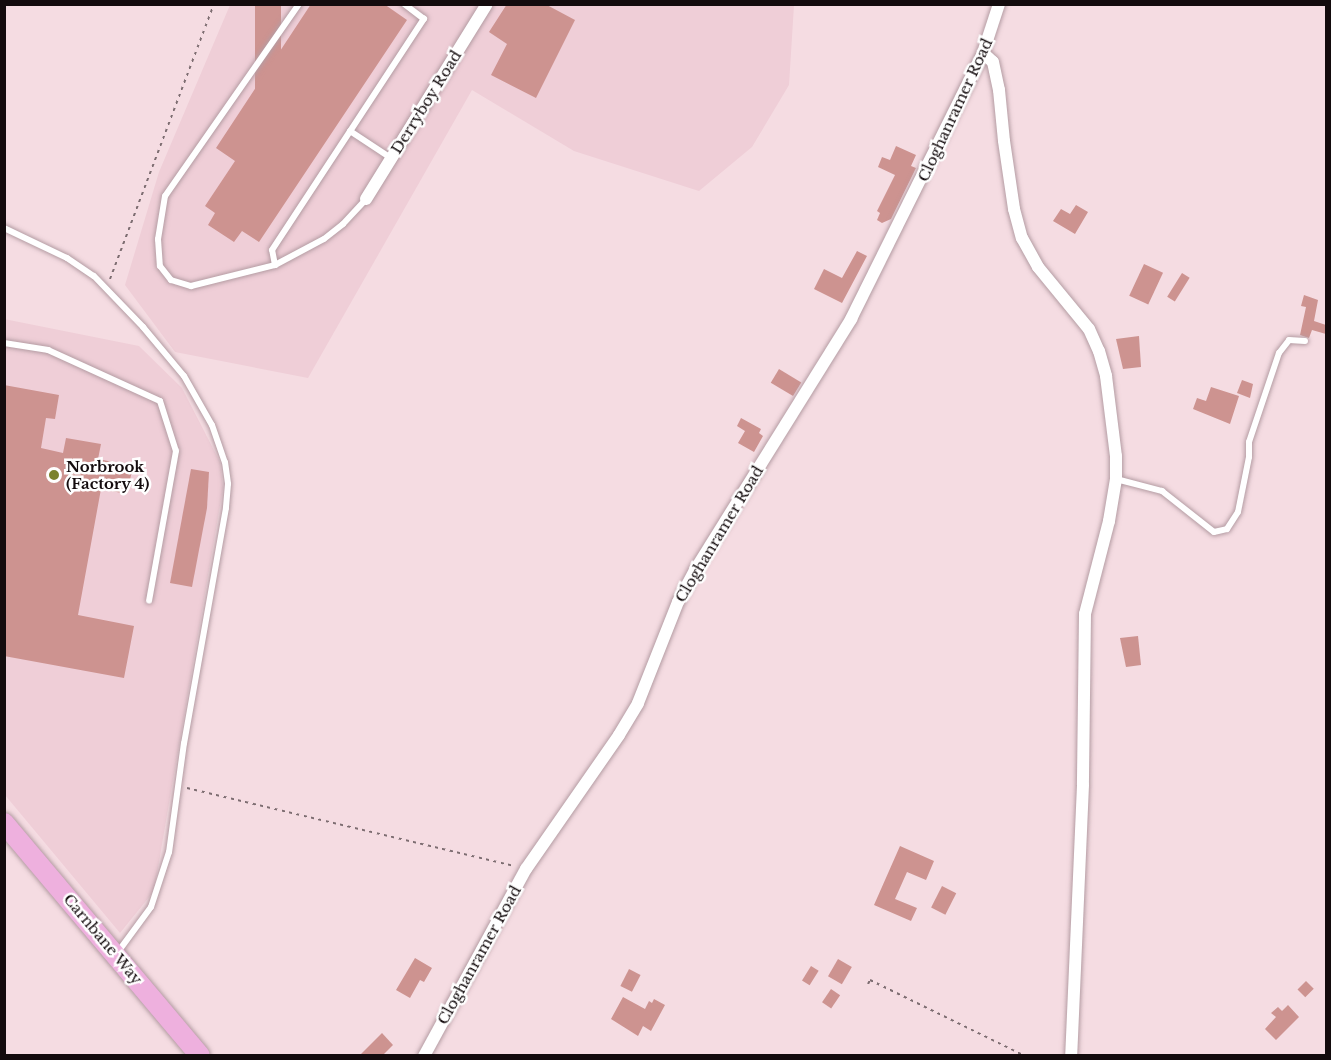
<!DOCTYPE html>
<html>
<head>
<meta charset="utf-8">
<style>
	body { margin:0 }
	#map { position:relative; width:1331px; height:1060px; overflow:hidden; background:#f5dce2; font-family:"Libre Baskerville",serif }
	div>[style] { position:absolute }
	.built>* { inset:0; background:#efced7 }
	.building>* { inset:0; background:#cd9390; transform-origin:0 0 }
	.path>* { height:2px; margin-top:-1px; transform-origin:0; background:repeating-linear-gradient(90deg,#7d6d71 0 3px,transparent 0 7.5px) }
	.roads { filter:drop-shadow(0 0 2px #b49ca3) drop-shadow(0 0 2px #b49ca3) }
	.service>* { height:6px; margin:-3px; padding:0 3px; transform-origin:3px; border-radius:3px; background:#fff }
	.minor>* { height:12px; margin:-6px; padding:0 6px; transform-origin:6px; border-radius:6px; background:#fff }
	.trunk>* { height:20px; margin:-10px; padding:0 10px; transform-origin:10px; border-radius:10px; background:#eeb0de }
	.dots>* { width:16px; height:16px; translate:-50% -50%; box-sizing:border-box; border:3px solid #fff; border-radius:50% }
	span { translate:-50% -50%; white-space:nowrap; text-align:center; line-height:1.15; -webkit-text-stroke:5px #fff; paint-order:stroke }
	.street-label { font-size:15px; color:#130b0d }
	.poi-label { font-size:15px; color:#130b0d; font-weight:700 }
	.left { translate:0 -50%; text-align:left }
	.frame { position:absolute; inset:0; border:6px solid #130b0d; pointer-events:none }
</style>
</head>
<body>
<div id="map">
	<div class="built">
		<i style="clip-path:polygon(230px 5px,794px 5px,789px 85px,752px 147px,699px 191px,574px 151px,472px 90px,308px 378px,175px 352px,125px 285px,159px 172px)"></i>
		<i style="clip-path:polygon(4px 319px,139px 346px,182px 388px,220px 462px,223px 488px,154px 891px,120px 933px,5px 795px)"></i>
	</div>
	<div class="building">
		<i style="left:255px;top:4px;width:26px;height:121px"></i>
		<i style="clip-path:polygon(311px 4px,384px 4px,407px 20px,259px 242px,242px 231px,234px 242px,208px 225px,215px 213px,205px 206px,235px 161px,216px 148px)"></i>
		<i style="clip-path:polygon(507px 4px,545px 4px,575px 20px,536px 98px,491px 75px,507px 44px,489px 32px)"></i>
		<i style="clip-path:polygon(896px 146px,916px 155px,911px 166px,916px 168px,891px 219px,882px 223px,877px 220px,880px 213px,877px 211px,895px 175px,878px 167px,882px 157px,890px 160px)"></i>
		<i style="clip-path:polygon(1076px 205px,1088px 212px,1075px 234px,1053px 221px,1061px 209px,1070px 214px)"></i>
		<i style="clip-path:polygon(857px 251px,867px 256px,842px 303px,814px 289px,824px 269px,842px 278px)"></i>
		<i style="left:1144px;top:264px;width:21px;height:35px;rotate:25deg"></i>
		<i style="left:1182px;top:273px;width:9px;height:28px;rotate:32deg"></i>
		<i style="clip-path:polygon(1304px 295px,1318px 300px,1314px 321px,1326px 325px,1326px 334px,1312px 330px,1309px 338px,1300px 335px,1306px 307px,1301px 306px)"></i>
		<i style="clip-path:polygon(1139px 336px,1141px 367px,1123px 369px,1116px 339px)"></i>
		<i style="left:779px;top:369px;width:26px;height:16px;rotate:31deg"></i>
		<i style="clip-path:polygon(1242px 380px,1253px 384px,1250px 398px,1237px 393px)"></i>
		<i style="clip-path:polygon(4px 385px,59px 395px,55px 419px,46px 418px,41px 448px,63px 453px,66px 438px,101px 444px,98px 459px,133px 466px,127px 494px,101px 489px,78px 615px,134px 626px,124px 678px,4px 656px)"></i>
		<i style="clip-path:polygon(1211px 387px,1239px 396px,1230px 424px,1193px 409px,1197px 398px,1206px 401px)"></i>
		<i style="clip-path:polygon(741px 418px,761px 429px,759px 433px,763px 436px,754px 452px,738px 443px,745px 431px,737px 426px)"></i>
		<i style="clip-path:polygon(191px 469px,209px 472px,207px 508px,192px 587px,170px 583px)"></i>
		<i style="clip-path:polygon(1138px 636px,1141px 665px,1126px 667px,1120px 638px)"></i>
		<i style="clip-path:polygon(900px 846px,934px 861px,926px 880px,907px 872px,895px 899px,917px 908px,911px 921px,874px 905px)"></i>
		<i style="left:942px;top:886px;width:16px;height:24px;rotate:27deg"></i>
		<i style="clip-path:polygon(415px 958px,432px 968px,424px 982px,420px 980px,410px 998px,396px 990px)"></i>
		<i style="left:838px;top:959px;width:16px;height:20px;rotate:30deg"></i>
		<i style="left:811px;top:966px;width:9px;height:17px;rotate:32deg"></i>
		<i style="left:629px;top:969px;width:13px;height:19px;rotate:27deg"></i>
		<i style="left:1306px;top:981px;width:11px;height:12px;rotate:45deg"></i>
		<i style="left:831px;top:989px;width:11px;height:16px;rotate:34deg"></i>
		<i style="clip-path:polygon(623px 997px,645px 1009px,649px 1001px,652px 1003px,654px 999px,665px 1005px,651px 1031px,643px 1026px,638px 1036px,611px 1019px)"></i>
		<i style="clip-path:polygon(1288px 1005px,1299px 1017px,1276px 1040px,1265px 1029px,1276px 1017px,1271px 1013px,1278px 1007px,1282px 1011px)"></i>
		<i style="clip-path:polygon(382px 1033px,393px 1045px,382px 1056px,359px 1056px)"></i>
	</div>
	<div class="path">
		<i style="left:110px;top:279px;width:294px;rotate:-69.3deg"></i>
		<i style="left:187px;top:788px;width:336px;rotate:13.4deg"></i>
		<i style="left:868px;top:984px;width:4px;rotate:-63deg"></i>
		<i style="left:870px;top:980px;width:173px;rotate:26.1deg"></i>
	</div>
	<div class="roads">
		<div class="service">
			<i style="left:299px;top:4px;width:234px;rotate:124.9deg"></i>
			<i style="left:165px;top:196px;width:44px;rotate:99.2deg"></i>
			<i style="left:158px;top:239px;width:27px;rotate:86deg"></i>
			<i style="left:160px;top:266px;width:18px;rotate:52deg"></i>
			<i style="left:171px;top:280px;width:21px;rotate:17deg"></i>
			<i style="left:191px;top:286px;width:87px;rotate:-14deg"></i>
			<i style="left:275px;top:265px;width:55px;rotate:-28deg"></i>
			<i style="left:324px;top:239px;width:24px;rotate:-38deg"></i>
			<i style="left:343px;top:224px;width:34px;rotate:-47deg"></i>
			<i style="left:350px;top:131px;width:49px;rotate:33.4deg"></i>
			<i style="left:4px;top:228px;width:70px;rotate:25.5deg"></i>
			<i style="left:67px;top:258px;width:32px;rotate:34deg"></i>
			<i style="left:94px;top:276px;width:71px;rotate:46.1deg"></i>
			<i style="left:143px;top:327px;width:64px;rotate:50.1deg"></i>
			<i style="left:184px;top:376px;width:56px;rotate:60.3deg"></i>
			<i style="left:212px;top:425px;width:39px;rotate:71deg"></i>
			<i style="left:225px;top:462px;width:22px;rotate:82deg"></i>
			<i style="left:228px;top:484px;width:24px;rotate:95deg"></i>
			<i style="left:226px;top:508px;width:239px;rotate:100.1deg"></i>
			<i style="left:184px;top:743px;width:110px;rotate:97.8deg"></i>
			<i style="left:169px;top:852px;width:58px;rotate:108.1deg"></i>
			<i style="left:151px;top:907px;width:56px;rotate:126.3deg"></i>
			<i style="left:275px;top:265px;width:15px;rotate:-101deg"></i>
			<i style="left:272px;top:250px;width:277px;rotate:-56.7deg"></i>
			<i style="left:424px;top:19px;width:25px;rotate:-143deg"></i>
			<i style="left:4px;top:343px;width:45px;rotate:9deg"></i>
			<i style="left:48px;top:350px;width:123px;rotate:24.5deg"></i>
			<i style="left:160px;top:401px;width:52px;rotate:72.3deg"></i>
			<i style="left:176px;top:451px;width:152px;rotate:100.2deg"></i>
			<i style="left:1116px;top:479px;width:48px;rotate:14.6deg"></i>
			<i style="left:1162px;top:491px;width:66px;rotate:38.3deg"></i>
			<i style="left:1214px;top:532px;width:13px;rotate:-13deg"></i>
			<i style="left:1227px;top:529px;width:20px;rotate:-57deg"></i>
			<i style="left:1238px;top:512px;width:56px;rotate:-78.7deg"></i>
			<i style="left:1249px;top:457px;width:15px;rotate:-90deg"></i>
			<i style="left:1249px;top:442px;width:94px;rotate:-71.4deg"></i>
			<i style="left:1279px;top:353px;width:16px;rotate:-52deg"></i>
			<i style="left:1289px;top:340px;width:16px;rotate:4deg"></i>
		</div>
		<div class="minor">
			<i style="left:983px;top:53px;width:13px;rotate:42deg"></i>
			<i style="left:993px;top:62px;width:29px;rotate:78deg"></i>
			<i style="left:999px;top:90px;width:51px;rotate:84.4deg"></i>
			<i style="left:1004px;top:141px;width:69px;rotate:81.6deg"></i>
			<i style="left:1014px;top:209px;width:30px;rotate:75deg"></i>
			<i style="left:1022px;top:238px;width:33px;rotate:61deg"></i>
			<i style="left:1038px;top:267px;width:80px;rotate:50.6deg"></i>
			<i style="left:1089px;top:329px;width:24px;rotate:66deg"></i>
			<i style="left:1099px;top:351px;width:26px;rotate:74deg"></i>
			<i style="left:1106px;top:376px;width:81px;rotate:82.9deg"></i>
			<i style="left:1116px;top:456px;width:23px;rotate:90deg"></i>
			<i style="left:1116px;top:479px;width:43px;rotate:99.5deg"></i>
			<i style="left:1109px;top:521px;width:96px;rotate:104.5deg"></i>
			<i style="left:1085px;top:614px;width:171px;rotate:90.7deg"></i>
			<i style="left:1083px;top:785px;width:271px;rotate:92.5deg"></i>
			<i style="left:366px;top:199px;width:229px;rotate:-58.2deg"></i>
			<i style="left:424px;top:1056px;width:213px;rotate:-61.4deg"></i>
			<i style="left:526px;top:869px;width:163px;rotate:-55.2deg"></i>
			<i style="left:619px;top:735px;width:37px;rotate:-59deg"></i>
			<i style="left:638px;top:703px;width:109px;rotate:-68.4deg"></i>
			<i style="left:678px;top:602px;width:36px;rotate:-62deg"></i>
			<i style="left:695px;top:570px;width:296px;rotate:-58.1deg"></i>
			<i style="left:851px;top:319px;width:297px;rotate:-63.6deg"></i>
			<i style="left:983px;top:53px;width:52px;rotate:-71.9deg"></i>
		</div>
		<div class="trunk">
			<i style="left:4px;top:823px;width:304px;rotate:49.9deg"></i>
		</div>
	</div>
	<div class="dots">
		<i style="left:54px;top:475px;background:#7b812c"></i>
	</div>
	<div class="street-label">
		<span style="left:426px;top:102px;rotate:-58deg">Derryboy Road</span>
		<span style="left:955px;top:110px;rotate:-65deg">Cloghanramer Road</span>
		<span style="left:719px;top:534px;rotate:-59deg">Cloghanramer Road</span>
		<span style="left:103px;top:939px;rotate:50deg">Carnbane Way</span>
		<span style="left:479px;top:955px;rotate:-61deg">Cloghanramer Road</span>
	</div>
	<div class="poi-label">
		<span class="left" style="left:66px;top:475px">Norbrook<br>(Factory 4)</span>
	</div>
	<div class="frame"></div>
</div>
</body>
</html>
